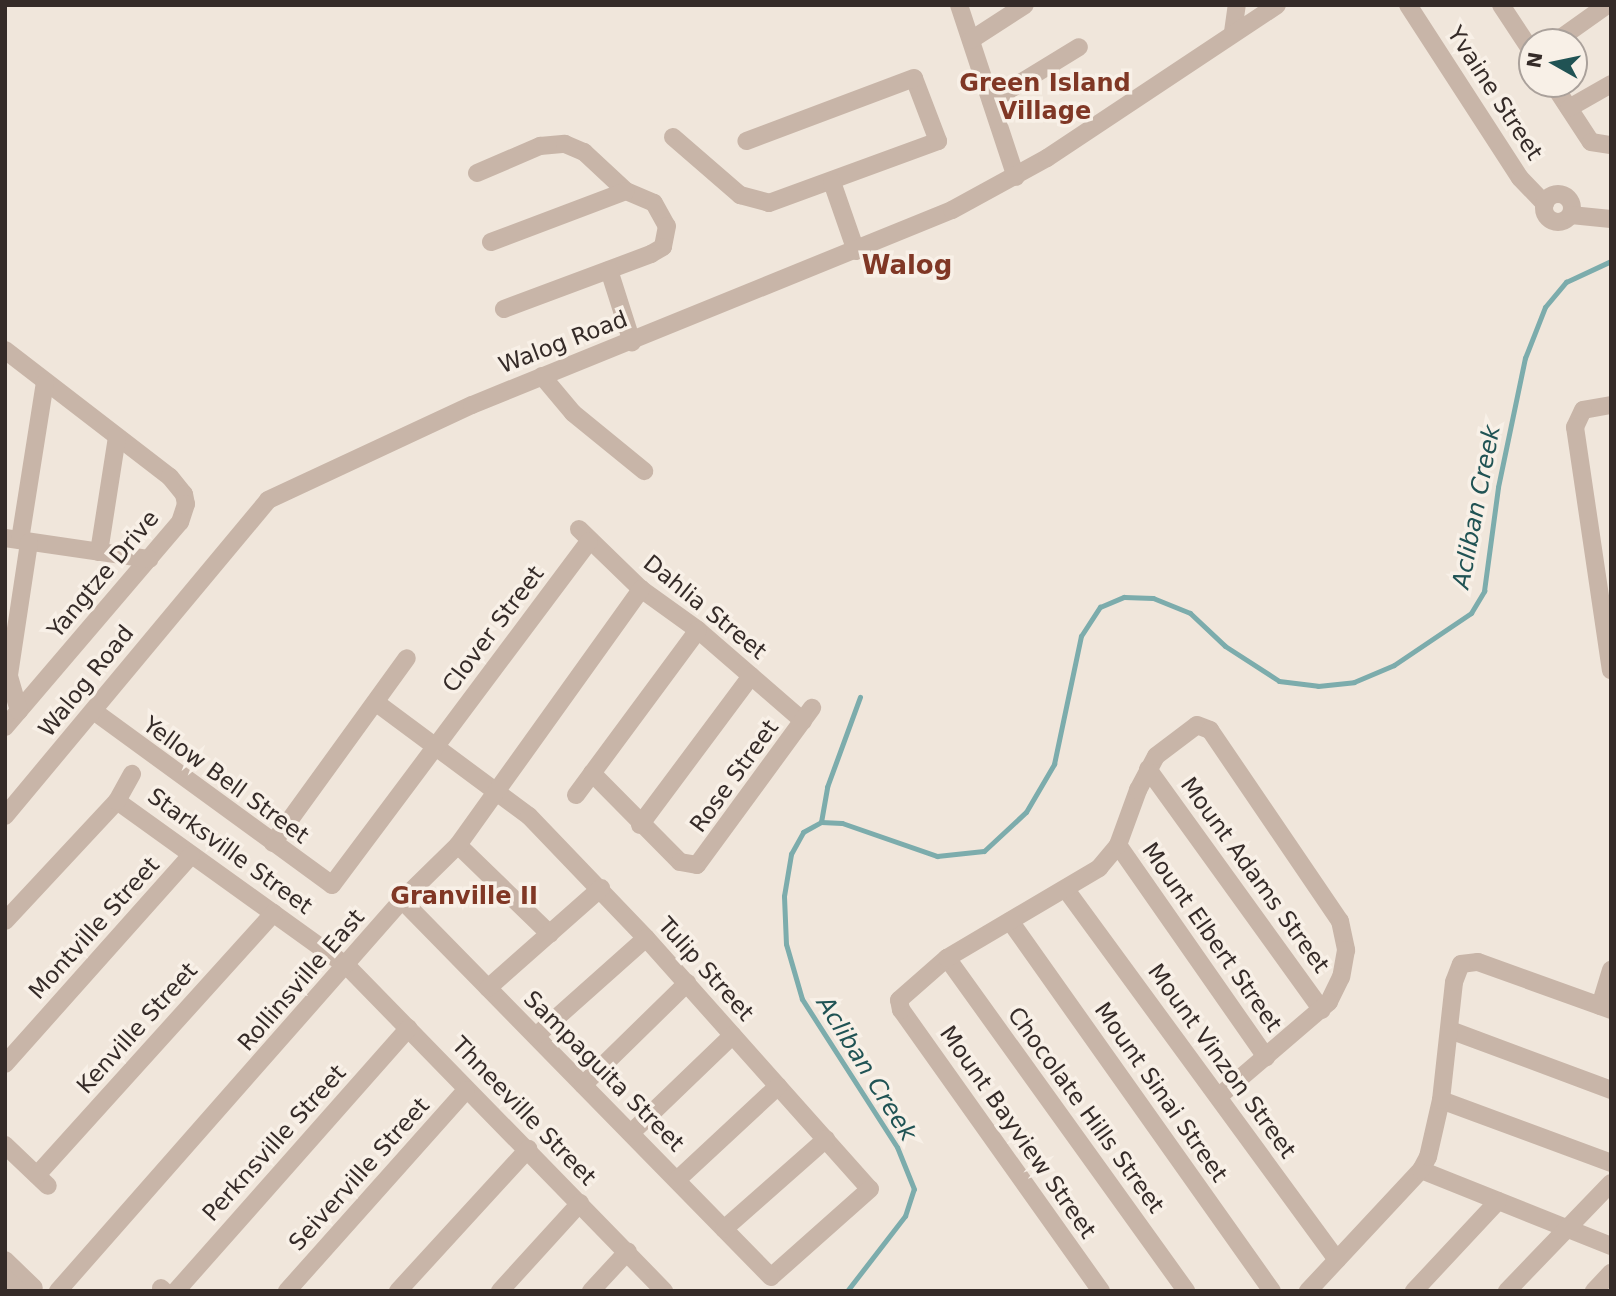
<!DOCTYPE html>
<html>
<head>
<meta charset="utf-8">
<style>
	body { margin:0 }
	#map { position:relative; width:1616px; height:1296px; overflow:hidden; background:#f0e6db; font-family:"DejaVu Sans",sans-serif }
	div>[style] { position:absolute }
	.stream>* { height:5px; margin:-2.5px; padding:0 2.5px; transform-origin:2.5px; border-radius:2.5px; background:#7cacac }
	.minor>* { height:18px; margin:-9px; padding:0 9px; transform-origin:9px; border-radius:9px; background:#c8b5a8 }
	.minor>.ring { margin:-9px; padding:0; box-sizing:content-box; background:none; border:18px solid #c8b5a8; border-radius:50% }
	span { translate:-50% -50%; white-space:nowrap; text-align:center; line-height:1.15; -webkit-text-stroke:7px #f8f0e7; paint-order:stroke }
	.street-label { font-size:23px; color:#352b28 }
	.neighbourhood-label { font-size:24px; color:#803725; font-weight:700 }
	.water-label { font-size:24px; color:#205354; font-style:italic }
	.quarter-label { font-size:26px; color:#803725; font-weight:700 }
	.frame { position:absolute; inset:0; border:7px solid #352b28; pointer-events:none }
	.north { position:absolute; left:1518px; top:28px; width:70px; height:70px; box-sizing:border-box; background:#f8f0e7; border:2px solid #aaa19b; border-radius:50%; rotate:279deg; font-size:19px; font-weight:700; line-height:28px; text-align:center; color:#352b28 }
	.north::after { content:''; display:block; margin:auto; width:24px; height:32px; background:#205354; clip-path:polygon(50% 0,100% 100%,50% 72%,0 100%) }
</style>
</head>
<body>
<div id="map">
	<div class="stream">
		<i style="left:821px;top:822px;width:36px;rotate:-80deg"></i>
		<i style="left:827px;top:787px;width:96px;rotate:-69.9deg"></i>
		<i style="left:847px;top:1291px;width:95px;rotate:-52.3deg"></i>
		<i style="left:905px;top:1216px;width:28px;rotate:-72deg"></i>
		<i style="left:914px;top:1189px;width:45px;rotate:-112deg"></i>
		<i style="left:897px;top:1147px;width:176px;rotate:-122.7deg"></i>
		<i style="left:802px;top:999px;width:57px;rotate:-106.2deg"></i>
		<i style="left:786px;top:944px;width:48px;rotate:-92.4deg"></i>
		<i style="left:784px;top:896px;width:43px;rotate:-80.5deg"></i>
		<i style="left:791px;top:854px;width:25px;rotate:-61deg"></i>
		<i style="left:803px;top:832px;width:21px;rotate:-29deg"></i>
		<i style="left:821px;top:822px;width:21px;rotate:3deg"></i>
		<i style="left:842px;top:823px;width:101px;rotate:19.2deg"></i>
		<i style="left:937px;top:856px;width:47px;rotate:-6.1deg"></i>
		<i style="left:984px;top:851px;width:57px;rotate:-42.9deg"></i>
		<i style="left:1026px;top:812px;width:56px;rotate:-59.7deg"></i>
		<i style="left:1054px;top:764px;width:131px;rotate:-78.1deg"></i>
		<i style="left:1081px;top:636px;width:35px;rotate:-57deg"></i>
		<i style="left:1100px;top:607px;width:26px;rotate:-23deg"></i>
		<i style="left:1124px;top:597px;width:29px;rotate:2deg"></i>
		<i style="left:1153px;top:598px;width:40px;rotate:22deg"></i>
		<i style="left:1190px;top:613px;width:48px;rotate:43.3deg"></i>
		<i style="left:1225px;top:646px;width:64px;rotate:32.9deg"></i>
		<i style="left:1279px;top:681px;width:39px;rotate:7deg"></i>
		<i style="left:1318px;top:686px;width:36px;rotate:-6deg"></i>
		<i style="left:1354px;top:682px;width:43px;rotate:-23deg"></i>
		<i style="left:1394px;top:665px;width:93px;rotate:-34deg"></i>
		<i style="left:1471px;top:613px;width:26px;rotate:-59deg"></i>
		<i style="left:1484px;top:591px;width:105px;rotate:-82.3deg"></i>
		<i style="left:1498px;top:487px;width:132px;rotate:-78.2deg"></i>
		<i style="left:1525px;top:358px;width:55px;rotate:-68.6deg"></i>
		<i style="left:1545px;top:307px;width:33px;rotate:-50deg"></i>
		<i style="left:1566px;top:282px;width:50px;rotate:-25deg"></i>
	</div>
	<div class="minor">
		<i style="left:959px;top:5px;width:181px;rotate:71.7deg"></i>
		<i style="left:1408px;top:5px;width:206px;rotate:57.1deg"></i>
		<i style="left:1520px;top:178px;width:36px;rotate:46deg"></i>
		<i style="left:1501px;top:5px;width:56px;rotate:56.6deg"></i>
		<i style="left:1233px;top:32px;width:27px;rotate:-82deg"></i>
		<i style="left:971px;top:40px;width:64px;rotate:-32.9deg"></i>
		<i style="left:1555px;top:42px;width:64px;rotate:-35.4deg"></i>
		<i style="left:1553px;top:84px;width:69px;rotate:56.8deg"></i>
		<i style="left:1591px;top:142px;width:20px;rotate:9deg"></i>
		<i style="left:991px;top:101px;width:103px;rotate:-31.5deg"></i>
		<i style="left:1569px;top:108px;width:48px;rotate:-29.7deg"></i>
		<i style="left:673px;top:137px;width:89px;rotate:40.9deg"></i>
		<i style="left:740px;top:195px;width:30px;rotate:15deg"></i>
		<i style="left:769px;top:203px;width:180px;rotate:-20.1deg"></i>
		<i style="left:938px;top:141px;width:67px;rotate:-110.9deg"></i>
		<i style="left:914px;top:78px;width:179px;rotate:159.4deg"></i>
		<i style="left:477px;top:173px;width:69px;rotate:-23.2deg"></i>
		<i style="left:540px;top:146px;width:25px;rotate:-5deg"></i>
		<i style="left:565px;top:144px;width:21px;rotate:23deg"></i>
		<i style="left:584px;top:152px;width:57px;rotate:42.9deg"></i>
		<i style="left:626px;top:191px;width:30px;rotate:23deg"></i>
		<i style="left:654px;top:203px;width:26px;rotate:61deg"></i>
		<i style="left:667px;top:226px;width:21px;rotate:101deg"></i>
		<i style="left:663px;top:247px;width:14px;rotate:150deg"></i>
		<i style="left:651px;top:254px;width:157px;rotate:159.5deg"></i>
		<i style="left:832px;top:182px;width:73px;rotate:70.8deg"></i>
		<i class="ring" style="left:1544px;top:194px;width:10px;height:10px"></i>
		<i style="left:1571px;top:215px;width:40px;rotate:5.7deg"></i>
		<i style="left:491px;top:242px;width:144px;rotate:-20.7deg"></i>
		<i style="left:609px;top:270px;width:76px;rotate:72.3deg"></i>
		<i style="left:5px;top:350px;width:208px;rotate:37.6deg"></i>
		<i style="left:170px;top:477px;width:22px;rotate:51deg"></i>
		<i style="left:184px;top:494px;width:10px;rotate:79deg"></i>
		<i style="left:186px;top:504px;width:19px;rotate:108deg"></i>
		<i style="left:180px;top:522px;width:270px;rotate:130.5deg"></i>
		<i style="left:542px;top:376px;width:48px;rotate:50deg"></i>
		<i style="left:573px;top:413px;width:92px;rotate:39.2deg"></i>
		<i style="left:1611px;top:405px;width:28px;rotate:170deg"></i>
		<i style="left:1583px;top:410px;width:19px;rotate:115deg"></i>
		<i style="left:1575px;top:427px;width:246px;rotate:81.6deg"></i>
		<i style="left:579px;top:529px;width:86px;rotate:44.1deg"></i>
		<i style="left:641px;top:589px;width:70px;rotate:35.7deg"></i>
		<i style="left:698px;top:630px;width:139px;rotate:40.9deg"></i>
		<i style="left:5px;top:538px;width:146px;rotate:8.3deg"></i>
		<i style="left:20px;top:540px;width:160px;rotate:-81deg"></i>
		<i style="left:99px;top:552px;width:116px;rotate:-81.1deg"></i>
		<i style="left:378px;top:704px;width:188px;rotate:36.6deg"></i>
		<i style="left:529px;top:816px;width:169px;rotate:46.2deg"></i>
		<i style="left:646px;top:938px;width:336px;rotate:48.3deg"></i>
		<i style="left:870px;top:1189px;width:132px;rotate:138.4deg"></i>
		<i style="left:771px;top:1277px;width:528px;rotate:-134.39deg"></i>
		<i style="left:19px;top:711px;width:37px;rotate:-106deg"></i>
		<i style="left:9px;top:675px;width:134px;rotate:-81.4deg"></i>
		<i style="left:95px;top:712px;width:293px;rotate:36.1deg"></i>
		<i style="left:332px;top:885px;width:429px;rotate:-53.2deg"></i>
		<i style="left:1148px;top:769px;width:297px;rotate:54.2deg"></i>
		<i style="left:592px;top:773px;width:125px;rotate:45.3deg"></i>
		<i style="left:680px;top:862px;width:17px;rotate:10deg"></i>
		<i style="left:697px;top:865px;width:195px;rotate:-53.8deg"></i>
		<i style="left:576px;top:795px;width:205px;rotate:-53.5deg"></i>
		<i style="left:117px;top:801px;width:283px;rotate:35.7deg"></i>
		<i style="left:347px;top:966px;width:454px;rotate:45.7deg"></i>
		<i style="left:5px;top:816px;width:411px;rotate:-50.2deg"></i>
		<i style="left:268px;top:500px;width:225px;rotate:-25deg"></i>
		<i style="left:472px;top:405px;width:518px;rotate:-22.11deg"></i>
		<i style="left:952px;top:210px;width:108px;rotate:-28.7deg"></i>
		<i style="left:1047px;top:158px;width:276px;rotate:-33.6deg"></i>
		<i style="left:640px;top:825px;width:186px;rotate:-53.3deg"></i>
		<i style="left:273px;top:843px;width:228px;rotate:-54.1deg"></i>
		<i style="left:458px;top:845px;width:128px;rotate:44.1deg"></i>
		<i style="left:1118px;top:845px;width:259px;rotate:55.1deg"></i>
		<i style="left:1067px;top:891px;width:457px;rotate:53.8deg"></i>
		<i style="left:5px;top:921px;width:164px;rotate:-47deg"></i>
		<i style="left:117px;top:801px;width:31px;rotate:-61deg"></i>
		<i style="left:1010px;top:921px;width:453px;rotate:54.7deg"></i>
		<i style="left:947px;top:958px;width:410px;rotate:54.3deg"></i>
		<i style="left:488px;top:988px;width:151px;rotate:-41.5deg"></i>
		<i style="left:1600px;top:1006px;width:38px;rotate:-73deg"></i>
		<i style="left:1450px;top:1030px;width:172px;rotate:20.4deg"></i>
		<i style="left:536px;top:1036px;width:147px;rotate:-41.7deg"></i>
		<i style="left:5px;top:1064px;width:280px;rotate:-48.3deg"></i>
		<i style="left:583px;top:1085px;width:146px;rotate:-44.4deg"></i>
		<i style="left:1441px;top:1100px;width:181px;rotate:20.3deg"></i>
		<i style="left:631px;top:1133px;width:141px;rotate:-43.9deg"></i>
		<i style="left:5px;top:1145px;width:59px;rotate:43.6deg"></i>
		<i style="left:1421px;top:1170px;width:205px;rotate:21.8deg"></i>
		<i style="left:37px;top:1175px;width:353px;rotate:-47.9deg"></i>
		<i style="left:677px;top:1180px;width:138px;rotate:-42.9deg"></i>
		<i style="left:724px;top:1229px;width:136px;rotate:-41.4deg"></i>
		<i style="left:5px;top:1260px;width:40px;rotate:44deg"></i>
		<i style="left:5px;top:1278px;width:19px;rotate:43deg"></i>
		<i style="left:161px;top:1288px;width:4px;rotate:45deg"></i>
		<i style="left:58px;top:1291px;width:521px;rotate:-48.66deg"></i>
		<i style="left:402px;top:900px;width:78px;rotate:-44.5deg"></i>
		<i style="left:458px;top:845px;width:315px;rotate:-54.4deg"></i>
		<i style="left:176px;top:1291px;width:351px;rotate:-48.5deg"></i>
		<i style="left:287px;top:1291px;width:269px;rotate:-48.3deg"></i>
		<i style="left:398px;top:1291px;width:193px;rotate:-47.5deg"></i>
		<i style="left:500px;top:1291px;width:119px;rotate:-47.7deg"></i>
		<i style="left:591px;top:1291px;width:54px;rotate:-47.2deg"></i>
		<i style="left:1101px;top:1291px;width:345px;rotate:-125.4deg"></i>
		<i style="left:901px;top:1010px;width:10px;rotate:-101deg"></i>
		<i style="left:899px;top:1000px;width:64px;rotate:-41.2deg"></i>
		<i style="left:947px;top:958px;width:177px;rotate:-30.6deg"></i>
		<i style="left:1099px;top:868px;width:30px;rotate:-50deg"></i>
		<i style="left:1118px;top:845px;width:59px;rotate:-70deg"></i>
		<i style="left:1138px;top:790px;width:38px;rotate:-62deg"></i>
		<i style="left:1156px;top:756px;width:51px;rotate:-37.1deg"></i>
		<i style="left:1197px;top:725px;width:14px;rotate:21deg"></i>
		<i style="left:1210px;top:730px;width:231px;rotate:55.8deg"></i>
		<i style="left:1340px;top:921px;width:30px;rotate:78deg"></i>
		<i style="left:1346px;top:950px;width:27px;rotate:100deg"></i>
		<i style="left:1341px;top:977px;width:28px;rotate:116deg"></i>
		<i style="left:1329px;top:1002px;width:146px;rotate:139.4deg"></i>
		<i style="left:1308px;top:1291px;width:166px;rotate:-47deg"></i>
		<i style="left:1421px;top:1170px;width:15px;rotate:-62deg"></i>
		<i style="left:1428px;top:1157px;width:58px;rotate:-77.2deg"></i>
		<i style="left:1441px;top:1100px;width:119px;rotate:-83.7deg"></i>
		<i style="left:1454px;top:982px;width:19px;rotate:-69deg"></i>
		<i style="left:1461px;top:964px;width:17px;rotate:-7deg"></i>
		<i style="left:1478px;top:962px;width:141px;rotate:19.8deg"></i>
		<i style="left:1414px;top:1291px;width:123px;rotate:-47deg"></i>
		<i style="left:1507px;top:1291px;width:150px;rotate:-46.1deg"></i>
		<i style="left:1594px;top:1291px;width:25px;rotate:-47deg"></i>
	</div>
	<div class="street-label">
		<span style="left:1495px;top:93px;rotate:57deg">Yvaine Street</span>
		<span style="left:563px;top:342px;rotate:-21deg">Walog Road</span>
		<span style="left:103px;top:574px;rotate:-50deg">Yangtze Drive</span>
		<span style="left:705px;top:607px;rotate:39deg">Dahlia Street</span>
		<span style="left:493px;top:629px;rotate:-53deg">Clover Street</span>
		<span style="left:86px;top:681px;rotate:-51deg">Walog Road</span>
		<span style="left:734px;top:776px;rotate:-54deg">Rose Street</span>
		<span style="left:226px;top:780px;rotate:36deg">Yellow Bell Street</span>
		<span style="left:230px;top:851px;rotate:36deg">Starksville Street</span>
		<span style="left:1255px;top:875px;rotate:54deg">Mount Adams Street</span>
		<span style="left:94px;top:928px;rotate:-48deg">Montville Street</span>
		<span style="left:1212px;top:937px;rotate:55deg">Mount Elbert Street</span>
		<span style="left:706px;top:969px;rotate:48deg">Tulip Street</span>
		<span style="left:301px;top:980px;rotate:-49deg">Rollinsville East</span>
		<span style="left:137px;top:1028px;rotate:-48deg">Kenville Street</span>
		<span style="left:1222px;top:1061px;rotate:54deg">Mount Vinzon Street</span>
		<span style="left:604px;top:1071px;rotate:45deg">Sampaguita Street</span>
		<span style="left:1161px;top:1092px;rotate:55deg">Mount Sinai Street</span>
		<span style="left:1086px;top:1110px;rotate:54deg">Chocolate Hills Street</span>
		<span style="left:524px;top:1111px;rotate:46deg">Thneeville Street</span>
		<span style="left:1018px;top:1132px;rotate:55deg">Mount Bayview Street</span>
		<span style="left:274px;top:1143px;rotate:-48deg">Perknsville Street</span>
		<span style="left:359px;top:1174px;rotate:-48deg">Seiverville Street</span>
	</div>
	<div class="neighbourhood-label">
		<span style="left:1045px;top:98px">Green Island<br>Village</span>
		<span style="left:464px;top:897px">Granville II</span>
	</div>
	<div class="water-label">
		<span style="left:1477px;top:507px;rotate:-79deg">Acliban Creek</span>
		<span style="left:866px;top:1069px;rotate:58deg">Acliban Creek</span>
	</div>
	<div class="quarter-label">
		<span style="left:907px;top:266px">Walog</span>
	</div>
	<div class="frame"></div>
	<div class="north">N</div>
</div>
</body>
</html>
